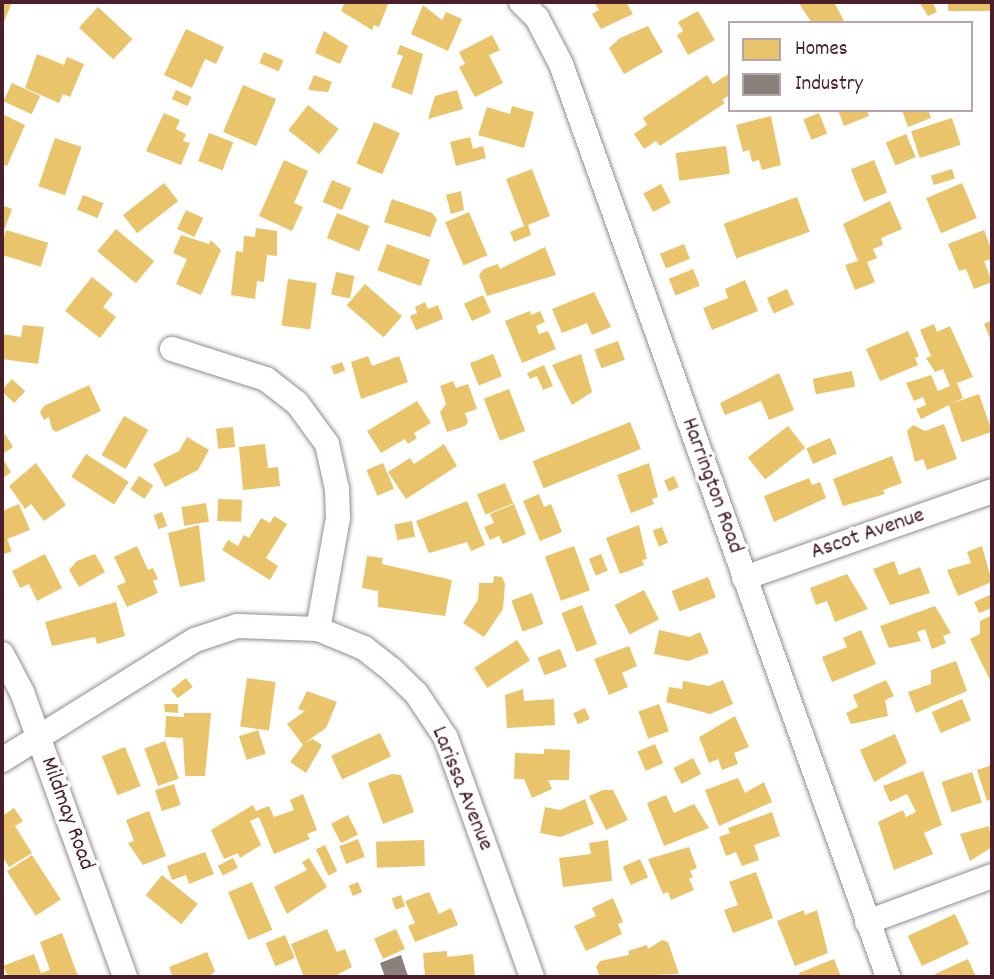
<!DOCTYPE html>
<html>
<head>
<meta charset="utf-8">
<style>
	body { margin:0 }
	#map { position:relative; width:994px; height:979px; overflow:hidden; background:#fff; font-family:Dekko,sans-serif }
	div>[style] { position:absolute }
	.homes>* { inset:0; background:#e9c46a; transform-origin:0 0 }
	.industry>* { inset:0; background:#8a817c }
	.roads { filter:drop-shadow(0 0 2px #948c8e) drop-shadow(0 0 2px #948c8e) }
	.street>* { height:24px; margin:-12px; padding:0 12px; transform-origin:12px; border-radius:12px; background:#fff }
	span { translate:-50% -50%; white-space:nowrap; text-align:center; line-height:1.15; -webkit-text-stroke:7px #fff; paint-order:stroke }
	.street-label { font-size:23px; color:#4a1f2b }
	.frame { position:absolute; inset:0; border:4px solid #4a1f2b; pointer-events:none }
	.legend { position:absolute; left:728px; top:21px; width:245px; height:91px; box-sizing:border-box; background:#fff; border:2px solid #b7a5aa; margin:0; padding:9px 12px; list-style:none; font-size:21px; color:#4a1f2b }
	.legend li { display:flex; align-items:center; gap:14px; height:35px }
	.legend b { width:35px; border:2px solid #b7a5aa }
</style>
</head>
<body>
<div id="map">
	<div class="homes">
		<i style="clip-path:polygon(2px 2px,12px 2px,2px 27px)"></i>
		<i style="clip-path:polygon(345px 2px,389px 2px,379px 27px,374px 25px,372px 30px,341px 11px)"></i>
		<i style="clip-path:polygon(594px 2px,626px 2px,633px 14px,601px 29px,592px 14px,599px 10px)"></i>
		<i style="clip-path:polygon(798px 2px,834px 2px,845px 23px,812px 23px)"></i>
		<i style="clip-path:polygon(919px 2px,933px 3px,937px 12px,928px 16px)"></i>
		<i style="left:948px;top:2px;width:44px;height:9px"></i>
		<i style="clip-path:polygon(423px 5px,442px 20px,446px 12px,462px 19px,448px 51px,411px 34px)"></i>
		<i style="left:98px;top:7px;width:47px;height:28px;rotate:43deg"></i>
		<i style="clip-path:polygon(698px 11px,715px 40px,688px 55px,677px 35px,683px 31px,678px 22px)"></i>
		<i style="clip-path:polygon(648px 26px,663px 52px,624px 74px,609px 48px,620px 38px)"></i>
		<i style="clip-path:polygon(186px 29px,224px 47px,216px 64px,205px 59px,192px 88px,164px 75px)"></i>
		<i style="clip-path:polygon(324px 31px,348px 46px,340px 64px,315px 53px)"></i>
		<i style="clip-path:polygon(492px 35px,500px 50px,489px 55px,503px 83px,475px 97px,459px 67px,465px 64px,459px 52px)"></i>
		<i style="clip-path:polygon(400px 45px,423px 54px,412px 95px,391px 87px,403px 56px,397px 54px)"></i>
		<i style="left:264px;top:52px;width:21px;height:12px;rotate:23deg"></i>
		<i style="clip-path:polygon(37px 54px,64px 65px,67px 57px,84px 64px,70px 97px,63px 94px,59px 103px,25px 88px)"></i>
		<i style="clip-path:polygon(730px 73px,730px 95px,722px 100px,725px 103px,660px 146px,656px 141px,644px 149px,634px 134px,647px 125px,643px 118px,707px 75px,713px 84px)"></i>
		<i style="clip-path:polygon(314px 75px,332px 82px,328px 92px,308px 90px)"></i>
		<i style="left:12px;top:83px;width:31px;height:20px;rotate:25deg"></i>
		<i style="left:243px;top:85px;width:36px;height:51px;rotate:23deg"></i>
		<i style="left:176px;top:90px;width:17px;height:10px;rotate:24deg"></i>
		<i style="clip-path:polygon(457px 90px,463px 109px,428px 119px,435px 96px)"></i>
		<i style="left:308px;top:105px;width:39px;height:32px;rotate:38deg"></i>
		<i style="clip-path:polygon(512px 106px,534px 112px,524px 148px,478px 135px,487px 107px,510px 114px)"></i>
		<i style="clip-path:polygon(838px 110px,867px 110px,869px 116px,844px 126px)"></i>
		<i style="clip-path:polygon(902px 110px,928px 110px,931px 118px,908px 127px)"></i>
		<i style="clip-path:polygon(164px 113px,180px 120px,176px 129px,186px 134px,183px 141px,190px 143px,181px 165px,146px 151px)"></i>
		<i style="left:819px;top:113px;width:22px;height:17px;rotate:68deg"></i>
		<i style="clip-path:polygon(2px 114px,25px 125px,7px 166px,2px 164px)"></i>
		<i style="clip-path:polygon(771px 116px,781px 165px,762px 170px,759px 160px,752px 162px,749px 150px,743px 152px,736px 125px)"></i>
		<i style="left:952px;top:118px;width:28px;height:43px;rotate:72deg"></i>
		<i style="left:374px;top:122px;width:28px;height:45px;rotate:23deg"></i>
		<i style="left:209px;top:133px;width:26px;height:30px;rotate:21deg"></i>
		<i style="left:906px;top:134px;width:25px;height:22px;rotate:67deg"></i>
		<i style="clip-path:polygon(470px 137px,473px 149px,483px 146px,486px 158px,456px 166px,450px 142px)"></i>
		<i style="left:55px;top:138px;width:28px;height:51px;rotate:19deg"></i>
		<i style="left:726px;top:146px;width:28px;height:51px;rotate:82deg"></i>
		<i style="clip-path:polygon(284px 160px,308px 171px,294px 203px,303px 207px,292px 231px,259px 216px)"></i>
		<i style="left:874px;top:160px;width:35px;height:25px;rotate:68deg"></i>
		<i style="clip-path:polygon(532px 169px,550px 216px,528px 225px,531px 235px,514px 242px,510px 232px,524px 226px,506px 179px)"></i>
		<i style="left:952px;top:169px;width:10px;height:22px;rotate:73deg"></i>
		<i style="left:332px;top:180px;width:21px;height:24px;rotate:23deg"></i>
		<i style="left:164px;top:183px;width:23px;height:52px;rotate:52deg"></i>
		<i style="left:962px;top:183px;width:38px;height:39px;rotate:67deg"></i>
		<i style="left:661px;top:184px;width:21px;height:20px;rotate:62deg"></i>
		<i style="clip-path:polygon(461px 191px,464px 210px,451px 214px,446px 195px)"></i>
		<i style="left:83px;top:195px;width:22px;height:16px;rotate:22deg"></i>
		<i style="left:797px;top:197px;width:37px;height:78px;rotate:70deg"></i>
		<i style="clip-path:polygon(392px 199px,432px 213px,437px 219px,430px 237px,384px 222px)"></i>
		<i style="clip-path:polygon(890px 201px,902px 229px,881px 238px,883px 245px,873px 249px,877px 258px,867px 262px,875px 282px,855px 290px,845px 265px,858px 261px,843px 224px)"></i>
		<i style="clip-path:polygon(2px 205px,12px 209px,2px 236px)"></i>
		<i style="left:186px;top:210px;width:19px;height:21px;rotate:25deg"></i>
		<i style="left:469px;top:212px;width:47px;height:26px;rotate:67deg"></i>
		<i style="left:337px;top:213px;width:35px;height:27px;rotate:22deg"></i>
		<i style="clip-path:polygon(256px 228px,277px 231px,277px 256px,267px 255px,264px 282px,257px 281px,255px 299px,231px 295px,236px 251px,243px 252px,244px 236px,255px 237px)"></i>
		<i style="left:116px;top:229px;width:50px;height:29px;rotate:40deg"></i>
		<i style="left:6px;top:230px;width:44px;height:25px;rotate:17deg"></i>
		<i style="clip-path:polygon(984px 230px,992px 251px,992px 259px,984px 261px,992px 282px,974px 289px,966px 269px,959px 271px,948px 244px)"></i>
		<i style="clip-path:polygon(181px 235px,209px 244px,211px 240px,221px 250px,201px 295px,176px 284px,187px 259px,173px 253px)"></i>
		<i style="left:387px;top:244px;width:46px;height:28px;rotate:20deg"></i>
		<i style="left:684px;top:244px;width:16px;height:26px;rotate:68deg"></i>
		<i style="clip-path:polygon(545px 247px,556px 275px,487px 296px,479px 275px,484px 269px,498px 264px,500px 269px)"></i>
		<i style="left:693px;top:269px;width:18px;height:26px;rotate:68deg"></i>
		<i style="left:336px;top:272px;width:19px;height:23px;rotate:12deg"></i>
		<i style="clip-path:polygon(92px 277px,113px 294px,103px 307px,116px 317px,100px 338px,65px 311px)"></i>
		<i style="left:288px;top:279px;width:29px;height:47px;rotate:8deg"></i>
		<i style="clip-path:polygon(745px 280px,758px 311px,712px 330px,703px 308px,728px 298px,725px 289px)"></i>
		<i style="left:365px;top:284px;width:49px;height:28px;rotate:41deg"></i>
		<i style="left:787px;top:289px;width:17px;height:22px;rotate:66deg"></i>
		<i style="clip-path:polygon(594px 292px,611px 327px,592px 335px,587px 323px,562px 333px,552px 309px)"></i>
		<i style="left:483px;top:295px;width:19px;height:21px;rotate:65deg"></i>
		<i style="clip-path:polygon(425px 302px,428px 309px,438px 305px,443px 319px,416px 330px,410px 316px,417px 313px,415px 307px)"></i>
		<i style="clip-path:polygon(530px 311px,531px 315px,540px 311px,545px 322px,536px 326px,539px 334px,548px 331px,556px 349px,522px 363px,505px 321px)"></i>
		<i style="clip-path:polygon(992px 320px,992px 343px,984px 324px)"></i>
		<i style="clip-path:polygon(934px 324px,937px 332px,950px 326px,973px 377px,957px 383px,963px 398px,921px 419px,916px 409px,926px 405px,923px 397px,914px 401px,906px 383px,931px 375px,938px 391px,950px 386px,943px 369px,935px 372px,926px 358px,931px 356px,920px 330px)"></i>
		<i style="clip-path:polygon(23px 325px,44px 327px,38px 364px,2px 359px,2px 334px,21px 337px)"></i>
		<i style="clip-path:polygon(908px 331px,919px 356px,915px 358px,918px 365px,880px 381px,866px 349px)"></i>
		<i style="left:618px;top:341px;width:20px;height:25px;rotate:70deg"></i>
		<i style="left:493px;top:354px;width:24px;height:25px;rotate:68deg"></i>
		<i style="clip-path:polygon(581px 354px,592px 392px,572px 405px,552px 365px)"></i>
		<i style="clip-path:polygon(368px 356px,372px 366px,399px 356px,408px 382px,361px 399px,351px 362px)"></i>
		<i style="left:342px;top:362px;width:9px;height:12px;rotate:69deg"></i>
		<i style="clip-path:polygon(544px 365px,553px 386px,543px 390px,537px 376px,530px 379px,527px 373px)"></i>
		<i style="left:852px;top:371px;width:16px;height:40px;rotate:79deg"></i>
		<i style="clip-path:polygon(779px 373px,794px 410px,769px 420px,761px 401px,725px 415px,720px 403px)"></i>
		<i style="left:12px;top:379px;width:18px;height:16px;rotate:43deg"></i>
		<i style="clip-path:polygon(453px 381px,456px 388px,468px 384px,477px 409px,465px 413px,468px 422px,465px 426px,447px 432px,440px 412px,446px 404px,440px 386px)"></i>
		<i style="clip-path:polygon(89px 385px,101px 411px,56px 432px,52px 429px,49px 417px,44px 420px,40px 412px,44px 406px)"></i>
		<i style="left:509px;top:389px;width:45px;height:27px;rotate:69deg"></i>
		<i style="left:979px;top:394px;width:40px;height:32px;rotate:71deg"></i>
		<i style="clip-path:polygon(417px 401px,431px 423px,414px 433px,417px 438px,408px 444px,405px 439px,381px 453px,367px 431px)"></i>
		<i style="left:124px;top:416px;width:28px;height:45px;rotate:30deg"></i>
		<i style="left:630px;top:422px;width:29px;height:105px;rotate:68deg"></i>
		<i style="clip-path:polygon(944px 424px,957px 459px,927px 470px,923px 459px,915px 462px,907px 431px,913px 425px,925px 431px)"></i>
		<i style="left:788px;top:426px;width:28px;height:51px;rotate:52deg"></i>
		<i style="left:233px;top:427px;width:20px;height:17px;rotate:84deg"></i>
		<i style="clip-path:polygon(5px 434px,13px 447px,2px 454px,2px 436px)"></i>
		<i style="clip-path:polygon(187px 437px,209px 450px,198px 470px,165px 487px,153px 464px,179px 451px)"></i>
		<i style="left:830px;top:438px;width:17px;height:26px;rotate:66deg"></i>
		<i style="clip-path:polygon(265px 444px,268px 468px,278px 467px,280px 486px,243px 490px,239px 447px)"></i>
		<i style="clip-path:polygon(444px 444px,457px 466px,406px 499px,388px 472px,410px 458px,414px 464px)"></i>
		<i style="left:86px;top:454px;width:51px;height:27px;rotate:33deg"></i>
		<i style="clip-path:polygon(892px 456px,902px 483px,883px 490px,885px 494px,843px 506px,833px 479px)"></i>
		<i style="clip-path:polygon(2px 458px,11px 472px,2px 479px)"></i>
		<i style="clip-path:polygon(36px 463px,66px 505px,44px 521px,31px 504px,25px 509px,9px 486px)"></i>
		<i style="left:383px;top:463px;width:28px;height:18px;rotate:67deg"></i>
		<i style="clip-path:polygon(649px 463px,658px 497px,652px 499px,654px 504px,631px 513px,617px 475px)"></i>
		<i style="left:139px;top:476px;width:17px;height:16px;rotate:33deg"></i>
		<i style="left:674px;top:476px;width:12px;height:11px;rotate:66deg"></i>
		<i style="clip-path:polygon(809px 478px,812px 485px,820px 482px,826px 498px,774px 522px,764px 496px)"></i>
		<i style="left:505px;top:483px;width:22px;height:30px;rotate:68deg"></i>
		<i style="clip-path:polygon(539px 494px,544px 507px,551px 504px,562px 532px,540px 541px,523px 501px)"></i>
		<i style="left:218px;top:499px;width:24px;height:22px;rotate:2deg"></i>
		<i style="clip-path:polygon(467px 501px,485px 545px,471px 551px,467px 542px,429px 553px,416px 521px)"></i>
		<i style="left:206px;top:503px;width:19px;height:25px;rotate:81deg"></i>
		<i style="clip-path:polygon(19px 504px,30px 530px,7px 539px,12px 551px,2px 555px,2px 511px)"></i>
		<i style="clip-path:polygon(514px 504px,526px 534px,503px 544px,499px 536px,490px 540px,484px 527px,494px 523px,490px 514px)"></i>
		<i style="left:162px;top:512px;width:15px;height:9px;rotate:70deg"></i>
		<i style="clip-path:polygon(274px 516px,287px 524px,266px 558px,278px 566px,270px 580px,222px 550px,228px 540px,238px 546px,244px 535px,249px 538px,261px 518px,270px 523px)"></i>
		<i style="left:412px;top:521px;width:16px;height:18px;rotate:79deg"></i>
		<i style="clip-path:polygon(199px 525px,205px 581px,180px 587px,168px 533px)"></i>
		<i style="clip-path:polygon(639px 525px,647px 559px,642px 560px,644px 565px,620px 574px,606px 538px)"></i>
		<i style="left:662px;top:527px;width:17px;height:10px;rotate:69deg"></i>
		<i style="clip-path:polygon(137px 546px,148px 570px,153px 568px,158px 579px,153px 581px,158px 593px,127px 607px,117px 586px,126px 582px,114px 557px)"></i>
		<i style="left:574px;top:546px;width:47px;height:31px;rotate:70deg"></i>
		<i style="clip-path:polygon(982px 546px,992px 582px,958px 596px,947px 570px,971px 563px,967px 552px)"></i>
		<i style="clip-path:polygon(45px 554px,62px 588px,37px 601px,29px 584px,20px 588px,12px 571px)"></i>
		<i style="clip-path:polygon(95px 554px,105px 572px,79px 587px,69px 570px,77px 561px)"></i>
		<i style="left:601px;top:554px;width:18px;height:13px;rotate:68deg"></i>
		<i style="clip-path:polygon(367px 556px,383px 558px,382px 564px,452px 580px,445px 616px,378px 607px,378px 591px,362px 588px)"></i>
		<i style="clip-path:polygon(894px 561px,899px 575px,920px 567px,930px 593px,890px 605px,873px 569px)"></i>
		<i style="clip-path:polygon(847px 574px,868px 609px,835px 622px,827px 601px,816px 605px,810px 588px)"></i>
		<i style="clip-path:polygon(494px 576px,502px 577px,505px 584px,503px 609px,484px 637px,463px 623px,478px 600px,479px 583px,493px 583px)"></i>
		<i style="left:708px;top:577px;width:22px;height:39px;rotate:69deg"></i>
		<i style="left:644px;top:590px;width:33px;height:33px;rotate:63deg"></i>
		<i style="left:532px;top:593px;width:33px;height:22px;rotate:70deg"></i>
		<i style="clip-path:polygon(992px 594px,992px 608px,979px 613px,974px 602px)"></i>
		<i style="clip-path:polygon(116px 602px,125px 636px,97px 644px,95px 637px,52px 646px,45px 622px)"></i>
		<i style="left:582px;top:605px;width:42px;height:22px;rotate:69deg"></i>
		<i style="clip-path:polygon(935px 606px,951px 633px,943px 636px,946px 643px,932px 649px,925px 629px,917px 632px,921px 641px,889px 648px,880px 626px)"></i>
		<i style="clip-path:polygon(992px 615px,992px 679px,990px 680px,970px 639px,980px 634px,980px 621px)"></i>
		<i style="clip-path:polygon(659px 630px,690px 637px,700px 632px,709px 653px,688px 661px,654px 654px)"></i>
		<i style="clip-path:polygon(861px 630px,876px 664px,832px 682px,822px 657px,847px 647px,843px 638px)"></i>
		<i style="left:517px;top:640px;width:24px;height:51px;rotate:57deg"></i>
		<i style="clip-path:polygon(629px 646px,637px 666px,622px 673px,628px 687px,609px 695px,594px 659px)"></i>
		<i style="left:560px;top:649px;width:19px;height:24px;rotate:69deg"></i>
		<i style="clip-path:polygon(956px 661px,967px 691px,916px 713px,908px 692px,931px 684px,931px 670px)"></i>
		<i style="left:186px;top:678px;width:11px;height:19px;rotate:52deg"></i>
		<i style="left:247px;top:678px;width:29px;height:49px;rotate:8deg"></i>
		<i style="clip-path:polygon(723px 680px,733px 704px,710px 714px,666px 702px,669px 687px,682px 689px,683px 681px,709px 686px)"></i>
		<i style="clip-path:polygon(886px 680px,894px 696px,885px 700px,888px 716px,851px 724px,846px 713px,858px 707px,853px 695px)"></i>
		<i style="clip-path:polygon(523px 689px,524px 701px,554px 699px,555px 725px,507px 728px,505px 695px)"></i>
		<i style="clip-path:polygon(307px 691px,337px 702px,326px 728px,306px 742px,313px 739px,322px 745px,306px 773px,290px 762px,303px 745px,287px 724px,305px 711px,298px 709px)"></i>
		<i style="left:962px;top:699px;width:23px;height:33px;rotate:67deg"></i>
		<i style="clip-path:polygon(164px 704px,178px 704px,178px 713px,165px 712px)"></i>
		<i style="left:659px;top:704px;width:29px;height:22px;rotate:70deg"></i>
		<i style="left:585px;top:708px;width:12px;height:13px;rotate:66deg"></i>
		<i style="clip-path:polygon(184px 713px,211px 713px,205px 776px,185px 776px,183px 738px,165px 737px,166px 716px,184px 717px)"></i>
		<i style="clip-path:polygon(735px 716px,749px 747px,734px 753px,738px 764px,722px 770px,718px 759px,709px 763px,699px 737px)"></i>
		<i style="left:258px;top:730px;width:25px;height:20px;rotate:72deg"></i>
		<i style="left:380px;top:733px;width:26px;height:54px;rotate:65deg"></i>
		<i style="clip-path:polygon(895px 734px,907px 763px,874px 782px,860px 750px)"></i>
		<i style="left:165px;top:741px;width:40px;height:22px;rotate:70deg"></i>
		<i style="left:655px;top:744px;width:21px;height:19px;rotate:67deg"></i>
		<i style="left:125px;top:747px;width:42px;height:25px;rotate:68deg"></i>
		<i style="clip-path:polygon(544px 749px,570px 750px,569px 780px,548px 780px,552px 789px,532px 798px,524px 779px,514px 779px,515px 753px,544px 754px)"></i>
		<i style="left:693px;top:758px;width:18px;height:22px;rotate:63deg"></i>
		<i style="clip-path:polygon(992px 765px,992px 799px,987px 801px,977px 770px)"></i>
		<i style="clip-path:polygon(923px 771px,942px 825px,924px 833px,933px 854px,894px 870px,878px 822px,903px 810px,906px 817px,916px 812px,907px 794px,890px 802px,883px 786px)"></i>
		<i style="left:972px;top:772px;width:32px;height:32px;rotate:72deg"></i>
		<i style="clip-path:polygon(392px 774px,401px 775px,414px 812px,383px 824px,368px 783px)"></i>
		<i style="clip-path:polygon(738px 778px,745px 793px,764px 782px,772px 802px,719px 826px,705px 790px)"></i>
		<i style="left:174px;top:784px;width:22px;height:20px;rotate:72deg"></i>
		<i style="clip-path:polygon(603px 790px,613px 790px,628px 820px,606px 830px,589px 796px)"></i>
		<i style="clip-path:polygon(303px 794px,317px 830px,307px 834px,310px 839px,274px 854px,259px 817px,250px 821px,261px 845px,240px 858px,238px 853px,224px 859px,211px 830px,253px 805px,256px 811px,269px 806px,274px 817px,294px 810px,290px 800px)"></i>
		<i style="clip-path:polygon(666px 795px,674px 813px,694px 804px,709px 828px,664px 846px,647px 803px)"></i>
		<i style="clip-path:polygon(585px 799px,594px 824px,560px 837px,540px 833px,545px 807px,560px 810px)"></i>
		<i style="clip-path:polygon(14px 808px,23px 821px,15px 826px,32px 853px,9px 867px,2px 856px,2px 816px)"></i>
		<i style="clip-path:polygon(149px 811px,166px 856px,143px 865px,128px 843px,134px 841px,126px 820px)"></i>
		<i style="clip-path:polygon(772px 812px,780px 836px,754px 845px,759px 860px,742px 866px,736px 852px,726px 856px,719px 837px,730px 833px,728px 828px)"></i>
		<i style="left:348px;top:815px;width:22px;height:19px;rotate:63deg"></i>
		<i style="clip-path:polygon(989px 826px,992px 847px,970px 861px,960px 834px)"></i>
		<i style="left:358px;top:839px;width:19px;height:20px;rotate:69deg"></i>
		<i style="left:424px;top:840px;width:26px;height:48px;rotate:88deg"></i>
		<i style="clip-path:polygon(608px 840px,612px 881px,563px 887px,559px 858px,591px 854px,589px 843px)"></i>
		<i style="left:325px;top:845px;width:29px;height:10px;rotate:65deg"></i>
		<i style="clip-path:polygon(689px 847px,697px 868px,690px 871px,693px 877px,689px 879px,694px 890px,671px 900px,668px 892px,663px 894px,648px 859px)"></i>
		<i style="clip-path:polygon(205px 852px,214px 874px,189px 884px,186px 875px,172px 880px,167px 866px)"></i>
		<i style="left:32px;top:855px;width:53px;height:30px;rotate:57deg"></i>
		<i style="left:233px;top:858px;width:11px;height:17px;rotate:63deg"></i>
		<i style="clip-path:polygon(309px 858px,327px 887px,287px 914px,274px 887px,307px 870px,302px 862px)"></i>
		<i style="left:640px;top:859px;width:20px;height:19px;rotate:66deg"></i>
		<i style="clip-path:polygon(756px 872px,773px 918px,733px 933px,724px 910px,738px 905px,729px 882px)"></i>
		<i style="left:162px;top:875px;width:46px;height:26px;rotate:39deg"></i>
		<i style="left:252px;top:882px;width:52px;height:26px;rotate:67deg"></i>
		<i style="left:358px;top:882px;width:11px;height:10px;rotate:68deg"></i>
		<i style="clip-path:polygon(429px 892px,439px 914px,451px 908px,458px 925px,415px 942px,408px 926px,415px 923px,405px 901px)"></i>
		<i style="left:401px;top:895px;width:12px;height:10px;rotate:70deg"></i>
		<i style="clip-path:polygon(613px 898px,623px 922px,618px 924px,622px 934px,586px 951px,574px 926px,596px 916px,592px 908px)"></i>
		<i style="clip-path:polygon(804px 910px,805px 915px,817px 910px,828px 953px,795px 966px,777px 921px)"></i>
		<i style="left:955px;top:914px;width:33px;height:52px;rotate:65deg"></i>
		<i style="clip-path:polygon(327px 929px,337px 952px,345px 949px,352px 967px,333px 977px,304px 977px,291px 944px)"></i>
		<i style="left:396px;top:929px;width:22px;height:24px;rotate:66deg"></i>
		<i style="clip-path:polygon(62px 933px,78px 976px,8px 977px,3px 966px,34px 954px,41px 973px,50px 970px,40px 942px)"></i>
		<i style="left:285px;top:935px;width:25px;height:21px;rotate:67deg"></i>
		<i style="clip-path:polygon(662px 940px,668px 942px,679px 974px,600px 977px,596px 967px,600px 961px,629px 955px,628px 951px,647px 945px,648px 949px)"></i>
		<i style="clip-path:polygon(447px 951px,447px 957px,473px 954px,475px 977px,425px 977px,423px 953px)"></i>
		<i style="clip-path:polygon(207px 952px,215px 971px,209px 977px,173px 977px,169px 967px)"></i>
		<i style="clip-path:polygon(834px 959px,841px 977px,800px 977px,799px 973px)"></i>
		<i style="clip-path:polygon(968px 959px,976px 977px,937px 977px,935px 974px)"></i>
	</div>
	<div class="industry">
		<i style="clip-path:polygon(401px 955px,408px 976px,385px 977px,380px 963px)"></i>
	</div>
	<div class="roads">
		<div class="street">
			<i style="left:521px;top:2px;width:23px;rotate:45deg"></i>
			<i style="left:537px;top:18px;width:52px;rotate:62.4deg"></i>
			<i style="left:561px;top:64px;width:970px;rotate:70.29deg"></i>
			<i style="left:172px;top:349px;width:99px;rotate:17.7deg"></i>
			<i style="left:266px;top:379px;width:39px;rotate:38deg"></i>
			<i style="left:297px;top:403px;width:51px;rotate:53.8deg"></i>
			<i style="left:327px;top:444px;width:46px;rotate:77.5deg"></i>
			<i style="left:337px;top:489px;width:29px;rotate:88deg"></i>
			<i style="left:338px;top:518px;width:113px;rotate:100.2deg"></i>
			<i style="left:744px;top:578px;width:263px;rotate:-19.3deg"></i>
			<i style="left:2px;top:654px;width:43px;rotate:62.2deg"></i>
			<i style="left:22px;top:692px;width:303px;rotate:70.1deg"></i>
			<i style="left:2px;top:760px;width:227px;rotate:-31.9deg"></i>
			<i style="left:195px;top:640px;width:44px;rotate:-18.4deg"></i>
			<i style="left:237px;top:626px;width:81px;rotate:2.1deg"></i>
			<i style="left:318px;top:629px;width:50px;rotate:22.4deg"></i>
			<i style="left:364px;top:648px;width:34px;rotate:38deg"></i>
			<i style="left:391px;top:669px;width:35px;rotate:44deg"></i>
			<i style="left:416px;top:693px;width:54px;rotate:56.3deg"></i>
			<i style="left:446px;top:738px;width:254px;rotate:70.2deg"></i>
			<i style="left:867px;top:922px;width:133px;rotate:-20.2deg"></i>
		</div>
	</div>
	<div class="street-label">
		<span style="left:711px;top:486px;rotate:70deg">Harrington Road</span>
		<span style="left:868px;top:535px;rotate:-19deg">Ascot Avenue</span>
		<span style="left:461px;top:789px;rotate:68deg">Larissa Avenue</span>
		<span style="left:66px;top:814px;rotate:70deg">Mildmay Road</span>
	</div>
	<div class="frame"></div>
	<ul class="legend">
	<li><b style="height:19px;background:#e9c46a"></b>Homes</li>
	<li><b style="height:19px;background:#8a817c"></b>Industry</li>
	</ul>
</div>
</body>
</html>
